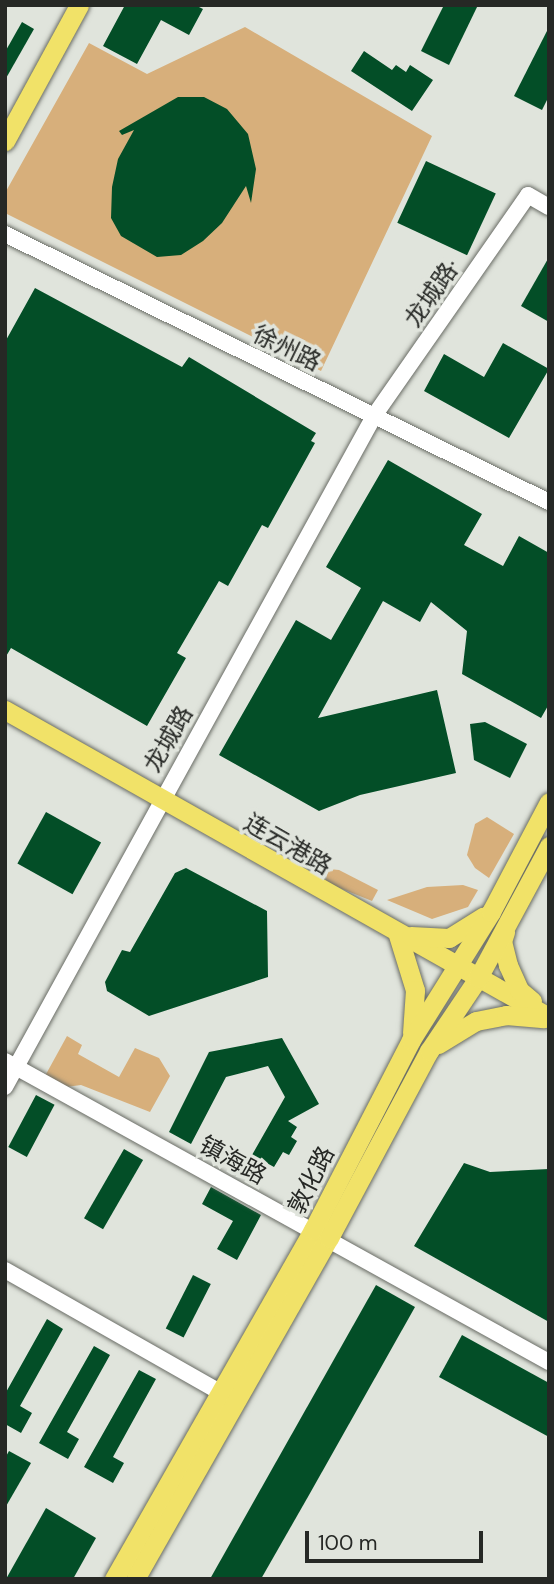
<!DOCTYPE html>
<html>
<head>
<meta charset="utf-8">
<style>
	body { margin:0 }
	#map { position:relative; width:554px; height:1584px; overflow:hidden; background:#e0e4dc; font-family:"DM Sans","Noto Sans SC",sans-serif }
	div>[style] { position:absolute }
	.green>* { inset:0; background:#d7af7b }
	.building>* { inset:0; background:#034e27; transform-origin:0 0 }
	.roads { filter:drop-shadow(0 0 2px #696c65) drop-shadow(0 0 2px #696c65) }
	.minor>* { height:16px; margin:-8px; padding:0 8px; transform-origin:8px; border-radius:8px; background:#fff }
	.major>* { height:19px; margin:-9.5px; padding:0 9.5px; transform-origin:9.5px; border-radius:9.5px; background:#f1e268 }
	span { translate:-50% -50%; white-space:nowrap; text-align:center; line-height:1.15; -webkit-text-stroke:7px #e0e4dc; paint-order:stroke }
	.street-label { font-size:24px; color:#262825 }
	.frame { position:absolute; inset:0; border:7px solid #262825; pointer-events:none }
	.scale { position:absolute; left:305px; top:1531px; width:178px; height:32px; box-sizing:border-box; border:4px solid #262825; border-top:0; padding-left:9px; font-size:21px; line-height:24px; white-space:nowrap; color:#262825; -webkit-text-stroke:5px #e0e4dc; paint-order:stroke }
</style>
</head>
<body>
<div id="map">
	<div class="green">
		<i style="clip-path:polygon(245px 27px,432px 136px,321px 371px,5px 213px,5px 193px,89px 43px,147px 74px)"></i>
		<i style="clip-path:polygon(487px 817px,514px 834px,489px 878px,475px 868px,467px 855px,475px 824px)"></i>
		<i style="clip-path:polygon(329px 869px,339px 870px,378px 890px,372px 901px,325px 882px)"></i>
		<i style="clip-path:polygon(463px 885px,478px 890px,468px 907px,432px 919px,387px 900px,427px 887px)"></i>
		<i style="clip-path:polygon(67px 1036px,82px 1045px,78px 1054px,119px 1077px,135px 1048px,159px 1058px,170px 1076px,150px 1112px,81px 1085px,66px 1087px,45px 1076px)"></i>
	</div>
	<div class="building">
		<i style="clip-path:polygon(125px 5px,195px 5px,203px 9px,189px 35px,161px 20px,137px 64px,103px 46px)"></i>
		<i style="clip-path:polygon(444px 5px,478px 5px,449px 65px,421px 51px)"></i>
		<i style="clip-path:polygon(22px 22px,34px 29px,5px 80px,5px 52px)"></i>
		<i style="clip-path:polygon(549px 27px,549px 96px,542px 110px,514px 96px)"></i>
		<i style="clip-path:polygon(364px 51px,392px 70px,396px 65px,406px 72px,410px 65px,433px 80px,412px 111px,351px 71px)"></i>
		<i style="clip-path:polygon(178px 97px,204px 97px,227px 109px,248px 134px,256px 169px,251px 203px,246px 186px,222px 223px,203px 241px,181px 255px,157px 257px,121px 236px,111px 218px,112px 187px,118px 159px,134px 130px,122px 135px,119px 131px)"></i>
		<i style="left:426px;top:161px;width:77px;height:68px;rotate:25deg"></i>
		<i style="clip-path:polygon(549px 257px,549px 322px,521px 306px)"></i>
		<i style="clip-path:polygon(35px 288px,182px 367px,189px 357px,316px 433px,311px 441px,315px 443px,268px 528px,262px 525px,228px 586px,219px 581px,177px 653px,186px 658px,147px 726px,11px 648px,5px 658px,5px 342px)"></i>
		<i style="clip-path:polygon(503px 343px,549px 369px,509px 438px,424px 391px,444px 354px,484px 377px)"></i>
		<i style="clip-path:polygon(388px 460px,482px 514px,464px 545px,503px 566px,519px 536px,549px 553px,549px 704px,541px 718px,462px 674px,467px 631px,431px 602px,420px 622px,383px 601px,318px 718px,437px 690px,456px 773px,360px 795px,319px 811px,219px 755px,296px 620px,331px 640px,361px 588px,326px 567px)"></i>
		<i style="clip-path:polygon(485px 722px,527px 744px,510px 778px,474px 760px,470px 724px)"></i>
		<i style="left:46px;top:812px;width:63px;height:59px;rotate:29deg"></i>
		<i style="clip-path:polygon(186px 868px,267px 911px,268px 977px,149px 1016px,107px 991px,105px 982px,122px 950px,130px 952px,175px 873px)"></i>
		<i style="clip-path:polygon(282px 1038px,319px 1104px,288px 1121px,297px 1127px,291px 1137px,297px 1141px,289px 1155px,283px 1152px,274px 1167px,252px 1155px,285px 1097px,268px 1066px,226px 1077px,191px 1144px,169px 1132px,209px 1052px)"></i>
		<i style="left:36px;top:1095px;width:21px;height:59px;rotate:28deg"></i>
		<i style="left:124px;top:1149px;width:22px;height:80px;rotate:30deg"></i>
		<i style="clip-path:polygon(464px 1163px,490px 1172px,549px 1169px,549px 1322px,414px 1246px)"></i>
		<i style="clip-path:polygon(211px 1187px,261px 1215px,237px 1260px,217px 1249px,233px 1221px,202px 1204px)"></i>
		<i style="left:193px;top:1275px;width:20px;height:60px;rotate:27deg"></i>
		<i style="clip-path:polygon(376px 1285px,415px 1307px,309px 1495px,261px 1579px,210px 1579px)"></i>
		<i style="clip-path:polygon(47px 1319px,63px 1329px,20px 1406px,32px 1413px,21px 1433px,5px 1424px,5px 1394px)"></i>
		<i style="clip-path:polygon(462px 1335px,549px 1383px,549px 1437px,439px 1377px)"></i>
		<i style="clip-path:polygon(94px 1346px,110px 1355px,67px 1432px,79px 1439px,68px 1459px,39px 1443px)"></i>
		<i style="clip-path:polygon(139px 1370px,156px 1379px,113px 1457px,124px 1463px,113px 1483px,84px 1467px)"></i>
		<i style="clip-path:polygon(9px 1451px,31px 1463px,5px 1508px,5px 1458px)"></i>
		<i style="clip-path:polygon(46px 1508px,96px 1538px,73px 1579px,6px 1579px)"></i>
	</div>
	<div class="roads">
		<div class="minor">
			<i style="left:5px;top:234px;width:606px;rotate:26.23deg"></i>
			<i style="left:5px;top:1061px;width:622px;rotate:28.96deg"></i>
			<i style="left:5px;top:1087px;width:766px;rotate:-61.19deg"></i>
			<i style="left:374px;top:416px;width:269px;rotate:-55.1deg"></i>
			<i style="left:528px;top:195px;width:24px;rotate:30deg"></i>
			<i style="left:5px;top:1270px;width:247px;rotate:29.6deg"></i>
		</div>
		<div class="major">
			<i style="left:5px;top:141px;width:155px;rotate:-61.4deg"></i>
			<i style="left:5px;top:710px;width:625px;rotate:29.44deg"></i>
			<i style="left:397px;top:932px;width:61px;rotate:72.8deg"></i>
			<i style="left:415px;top:990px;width:43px;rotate:94deg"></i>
			<i style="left:505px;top:932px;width:9px;rotate:108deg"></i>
			<i style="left:502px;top:941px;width:25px;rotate:76deg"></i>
			<i style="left:508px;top:965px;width:27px;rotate:66deg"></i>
			<i style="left:519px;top:990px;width:17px;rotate:40deg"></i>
			<i style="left:411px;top:936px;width:38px;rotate:3deg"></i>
			<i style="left:449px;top:938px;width:40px;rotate:-32deg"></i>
			<i style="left:438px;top:1044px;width:44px;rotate:-31.2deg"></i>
			<i style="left:476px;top:1021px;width:31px;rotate:-11deg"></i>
			<i style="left:506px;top:1015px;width:38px;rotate:5deg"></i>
			<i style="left:114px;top:1579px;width:402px;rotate:-60.3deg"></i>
			<i style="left:313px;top:1230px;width:214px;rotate:-62.7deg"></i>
			<i style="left:411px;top:1040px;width:151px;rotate:-58deg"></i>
			<i style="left:491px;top:912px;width:124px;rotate:-62.2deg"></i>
			<i style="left:135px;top:1579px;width:392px;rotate:-60.4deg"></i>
			<i style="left:329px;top:1238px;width:212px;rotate:-61.9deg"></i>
			<i style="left:429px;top:1051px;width:88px;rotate:-56.1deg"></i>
			<i style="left:478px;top:978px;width:150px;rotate:-61.7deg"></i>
		</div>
	</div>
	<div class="street-label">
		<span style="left:432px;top:293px;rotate:-55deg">龙城路·</span>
		<span style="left:287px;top:348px;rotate:26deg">徐州路</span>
		<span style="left:168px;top:739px;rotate:-60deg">龙城路</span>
		<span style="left:288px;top:844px;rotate:30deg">连云港路</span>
		<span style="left:233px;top:1160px;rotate:29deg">镇海路</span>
		<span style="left:311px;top:1180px;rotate:-63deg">敦化路</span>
	</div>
	<div class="frame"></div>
	<div class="scale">100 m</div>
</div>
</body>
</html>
